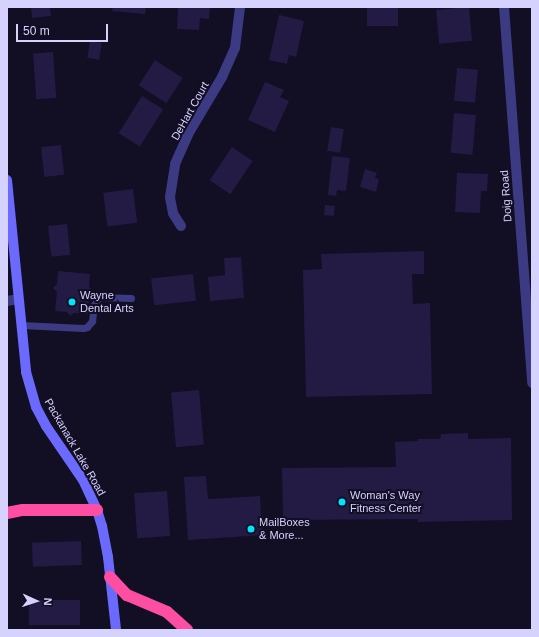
<!DOCTYPE html>
<html>
<head>
<meta charset="utf-8">
<style>
	body { margin:0 }
	#map { position:relative; width:539px; height:637px; overflow:hidden; background:#120e24; font-family:Arial,sans-serif }
	div>[style] { position:absolute }
	.building>* { inset:0; background:#231b44; transform-origin:0 0 }
	.lane>* { height:7px; margin:-3.5px; padding:0 3.5px; transform-origin:3.5px; border-radius:3.5px; background:#3c3a82 }
	.street>* { height:10px; margin:-5px; padding:0 5px; transform-origin:5px; border-radius:5px; background:#3c3a82 }
	.secondary>* { height:10px; margin:-5px; padding:0 5px; transform-origin:5px; border-radius:5px; background:#6c6afd }
	.highway>* { height:12px; margin:-6px; padding:0 6px; transform-origin:6px; border-radius:6px; background:#fd4ea4 }
	.dots>* { width:11px; height:11px; translate:-50% -50%; box-sizing:border-box; border:2px solid #120e24; border-radius:50% }
	span { translate:-50% -50%; white-space:nowrap; text-align:center; line-height:1.15; -webkit-text-stroke:4px #120e24; paint-order:stroke }
	.street-label { font-size:11px; color:#d6d2fe }
	.poi-label { font-size:11px; color:#d6d2fe }
	.left { translate:0 -50%; text-align:left }
	.frame { position:absolute; inset:0; border:8px solid #d6d2fe; pointer-events:none }
	.north { position:absolute; left:16px; top:581px; width:40px; height:40px; -webkit-text-stroke:3px #120e24; paint-order:stroke; rotate:93deg; font-size:11px; font-weight:700; line-height:16px; text-align:center; color:#d6d2fe }
	.north::after { content:''; display:block; margin:auto; width:14px; height:18px; background:#d6d2fe; clip-path:polygon(50% 0,100% 100%,50% 72%,0 100%) }
	.scale { position:absolute; left:16px; top:24px; width:92px; height:18px; box-sizing:border-box; border:2px solid #d6d2fe; border-top:0; padding-left:5px; font-size:12px; line-height:14px; white-space:nowrap; color:#d6d2fe; -webkit-text-stroke:3px #120e24; paint-order:stroke }
</style>
</head>
<body>
<div id="map">
	<div class="building">
		<i style="clip-path:polygon(31px 7px,50px 7px,51px 16px,32px 18px)"></i>
		<i style="clip-path:polygon(113px 7px,146px 7px,145px 14px,112px 11px)"></i>
		<i style="clip-path:polygon(178px 7px,210px 7px,209px 19px,200px 18px,199px 30px,177px 29px)"></i>
		<i style="left:367px;top:7px;width:31px;height:19px"></i>
		<i style="left:469px;top:7px;width:34px;height:33px;rotate:85deg"></i>
		<i style="clip-path:polygon(279px 15px,304px 21px,296px 57px,289px 55px,287px 64px,269px 60px)"></i>
		<i style="left:90px;top:41px;width:12px;height:17px;rotate:9deg"></i>
		<i style="left:53px;top:52px;width:46px;height:20px;rotate:86deg"></i>
		<i style="left:155px;top:60px;width:33px;height:30px;rotate:33deg"></i>
		<i style="left:457px;top:68px;width:21px;height:33px;rotate:5deg"></i>
		<i style="clip-path:polygon(265px 82px,284px 90px,280px 97px,289px 101px,275px 132px,248px 120px)"></i>
		<i style="left:142px;top:96px;width:25px;height:44px;rotate:32deg"></i>
		<i style="left:454px;top:113px;width:22px;height:40px;rotate:5deg"></i>
		<i style="left:331px;top:127px;width:13px;height:24px;rotate:9deg"></i>
		<i style="left:61px;top:145px;width:30px;height:20px;rotate:84deg"></i>
		<i style="left:232px;top:147px;width:25px;height:40px;rotate:34deg"></i>
		<i style="clip-path:polygon(332px 156px,350px 158px,346px 191px,337px 190px,336px 196px,328px 195px)"></i>
		<i style="clip-path:polygon(365px 169px,377px 173px,375px 178px,379px 179px,376px 192px,360px 187px)"></i>
		<i style="clip-path:polygon(457px 173px,488px 174px,487px 191px,481px 191px,480px 213px,455px 212px)"></i>
		<i style="left:133px;top:189px;width:34px;height:30px;rotate:83deg"></i>
		<i style="left:325px;top:205px;width:10px;height:10px;rotate:6deg"></i>
		<i style="left:67px;top:224px;width:31px;height:19px;rotate:84deg"></i>
		<i style="clip-path:polygon(424px 251px,424px 274px,412px 274px,413px 304px,430px 303px,432px 394px,306px 397px,303px 270px,322px 269px,321px 254px)"></i>
		<i style="clip-path:polygon(241px 257px,244px 298px,210px 301px,208px 277px,225px 275px,224px 258px)"></i>
		<i style="clip-path:polygon(58px 271px,90px 274px,89px 287px,93px 290px,89px 293px,88px 314px,74px 313px,70px 316px,67px 312px,55px 311px,57px 292px,53px 288px,57px 284px)"></i>
		<i style="left:193px;top:274px;width:27px;height:42px;rotate:84deg"></i>
		<i style="left:199px;top:390px;width:55px;height:28px;rotate:85deg"></i>
		<i style="clip-path:polygon(468px 433px,468px 439px,511px 438px,512px 520px,418px 522px,418px 519px,283px 520px,282px 468px,396px 467px,395px 442px,418px 441px,418px 439px,440px 439px,441px 434px)"></i>
		<i style="clip-path:polygon(206px 476px,208px 499px,260px 496px,262px 535px,188px 540px,184px 477px)"></i>
		<i style="left:167px;top:491px;width:45px;height:33px;rotate:86deg"></i>
		<i style="left:81px;top:541px;width:24px;height:49px;rotate:88deg"></i>
		<i style="left:29px;top:600px;width:51px;height:25px"></i>
	</div>
	<div class="lane">
		<i style="left:21px;top:325px;width:62px;rotate:2.8deg"></i>
		<i style="left:83px;top:328px;width:4px;rotate:-14deg"></i>
		<i style="left:87px;top:327px;width:8px;rotate:-50deg"></i>
		<i style="left:92px;top:321px;width:16px;rotate:-83deg"></i>
		<i style="left:94px;top:305px;width:9px;rotate:-58deg"></i>
		<i style="left:99px;top:297px;width:32px;rotate:2deg"></i>
	</div>
	<div class="street">
		<i style="left:504px;top:7px;width:377px;rotate:85.7deg"></i>
		<i style="left:181px;top:226px;width:15px;rotate:-122deg"></i>
		<i style="left:173px;top:213px;width:16px;rotate:-101deg"></i>
		<i style="left:170px;top:197px;width:33px;rotate:-81deg"></i>
		<i style="left:175px;top:164px;width:36px;rotate:-66deg"></i>
		<i style="left:190px;top:131px;width:63px;rotate:-59.3deg"></i>
		<i style="left:222px;top:77px;width:32px;rotate:-66deg"></i>
		<i style="left:235px;top:48px;width:41px;rotate:-83deg"></i>
		<i style="left:7px;top:301px;width:11px;rotate:-10deg"></i>
	</div>
	<div class="secondary">
		<i style="left:7px;top:180px;width:193px;rotate:84.3deg"></i>
		<i style="left:26px;top:372px;width:36px;rotate:74deg"></i>
		<i style="left:36px;top:407px;width:21px;rotate:62deg"></i>
		<i style="left:46px;top:426px;width:65px;rotate:55.6deg"></i>
		<i style="left:83px;top:480px;width:33px;rotate:65deg"></i>
		<i style="left:97px;top:510px;width:17px;rotate:73deg"></i>
		<i style="left:102px;top:526px;width:32px;rotate:79deg"></i>
		<i style="left:108px;top:557px;width:73px;rotate:83.7deg"></i>
	</div>
	<div class="highway">
		<i style="left:7px;top:513px;width:16px;rotate:-11deg"></i>
		<i style="left:23px;top:510px;width:74px"></i>
		<i style="left:110px;top:577px;width:25px;rotate:47deg"></i>
		<i style="left:127px;top:595px;width:43px;rotate:23deg"></i>
		<i style="left:167px;top:612px;width:27px;rotate:42deg"></i>
	</div>
	<div class="dots">
		<i style="left:72px;top:302px;background:#03e3f9"></i>
		<i style="left:342px;top:502px;background:#03e3f9"></i>
		<i style="left:251px;top:529px;background:#03e3f9"></i>
	</div>
	<div class="street-label">
		<span style="left:190px;top:111px;rotate:-61deg">DeHart Court</span>
		<span style="left:506px;top:196px;rotate:-94deg">Doig Road</span>
		<span style="left:75px;top:447px;rotate:60deg">Packanack Lake Road</span>
	</div>
	<div class="poi-label">
		<span class="left" style="left:80px;top:302px">Wayne<br>Dental Arts</span>
		<span class="left" style="left:350px;top:502px">Woman's Way<br>Fitness Center</span>
		<span class="left" style="left:259px;top:529px">MailBoxes<br>&amp; More...</span>
	</div>
	<div class="frame"></div>
	<div class="north">N</div>
	<div class="scale">50 m</div>
</div>
</body>
</html>
